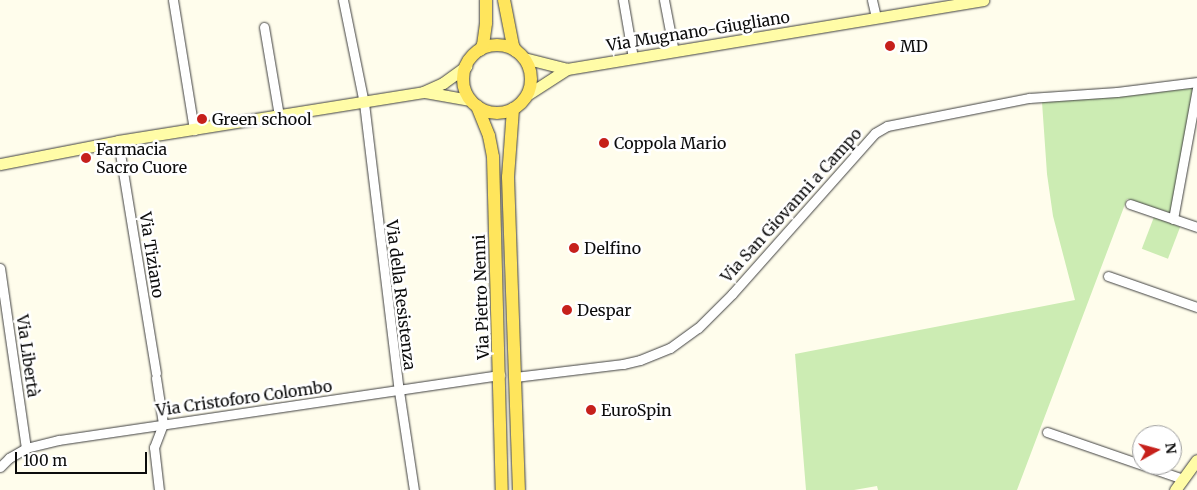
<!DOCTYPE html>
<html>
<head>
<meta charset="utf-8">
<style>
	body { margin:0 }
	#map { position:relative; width:1197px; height:490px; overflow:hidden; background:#fffdec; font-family:Merriweather,serif }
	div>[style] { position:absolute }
	.green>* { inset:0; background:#ccecb3; transform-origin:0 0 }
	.roads { filter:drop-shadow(0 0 1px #3f3f3f) drop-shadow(0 0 1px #3f3f3f) }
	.street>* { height:9px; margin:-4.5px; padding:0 4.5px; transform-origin:4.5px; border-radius:4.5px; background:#fff }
	.secondary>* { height:11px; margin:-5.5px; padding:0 5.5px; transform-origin:5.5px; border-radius:5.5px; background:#fffca7 }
	.primary>* { height:12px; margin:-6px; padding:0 6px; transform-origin:6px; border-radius:6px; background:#ffe55c }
	.primary>.ring { margin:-6px; padding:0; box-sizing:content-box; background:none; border:12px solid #ffe55c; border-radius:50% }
	.dots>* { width:14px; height:14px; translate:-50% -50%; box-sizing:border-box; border:2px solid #fff; border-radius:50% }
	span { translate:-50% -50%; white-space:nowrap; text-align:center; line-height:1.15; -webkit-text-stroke:5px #fff; paint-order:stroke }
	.street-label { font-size:16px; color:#0c0c0c }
	.poi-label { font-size:16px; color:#0c0c0c }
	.left { translate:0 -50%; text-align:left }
	.north { position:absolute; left:1132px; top:425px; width:50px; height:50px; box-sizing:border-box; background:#fff; border:1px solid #9e9e9e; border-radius:50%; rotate:83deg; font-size:14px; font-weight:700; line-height:20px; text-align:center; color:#0c0c0c }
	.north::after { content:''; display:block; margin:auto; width:18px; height:22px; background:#c6201b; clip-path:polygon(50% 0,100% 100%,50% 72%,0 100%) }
	.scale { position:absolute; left:15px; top:452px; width:132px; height:22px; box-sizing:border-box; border:2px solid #0c0c0c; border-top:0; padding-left:6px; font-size:15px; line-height:18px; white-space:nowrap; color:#0c0c0c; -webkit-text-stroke:4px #fff; paint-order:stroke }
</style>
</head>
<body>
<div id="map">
	<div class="green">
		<i style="clip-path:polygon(1193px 88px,1171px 213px,1127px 199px,1017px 490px,878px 490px,877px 486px,854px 490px,806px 490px,795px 354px,1075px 300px,1053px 216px,1047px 174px,1042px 102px,1126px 96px)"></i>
		<i style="left:1154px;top:217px;width:28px;height:34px;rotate:21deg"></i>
	</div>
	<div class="roads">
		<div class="street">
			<i style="left:173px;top:0;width:132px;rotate:80.8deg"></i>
			<i style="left:343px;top:0;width:105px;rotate:78.5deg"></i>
			<i style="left:364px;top:103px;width:290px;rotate:83.1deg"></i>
			<i style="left:399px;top:391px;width:100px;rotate:81.4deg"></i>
			<i style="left:623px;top:0;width:59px;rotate:80.2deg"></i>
			<i style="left:664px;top:0;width:53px;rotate:79.1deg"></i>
			<i style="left:872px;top:0;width:18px;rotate:77deg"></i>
			<i style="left:264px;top:27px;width:90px;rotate:80.4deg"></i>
			<i style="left:118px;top:141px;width:235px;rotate:80.7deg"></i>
			<i style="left:1130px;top:204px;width:71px;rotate:18.9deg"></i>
			<i style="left:1173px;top:219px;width:133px;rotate:-79.6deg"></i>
			<i style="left:0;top:268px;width:182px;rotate:81.8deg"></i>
			<i style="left:1108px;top:276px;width:94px;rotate:19.2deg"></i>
			<i style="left:515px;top:377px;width:109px;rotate:-6.9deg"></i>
			<i style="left:623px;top:364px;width:17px;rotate:-13deg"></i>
			<i style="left:640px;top:360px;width:32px;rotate:-22deg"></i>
			<i style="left:670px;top:348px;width:34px;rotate:-36deg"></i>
			<i style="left:698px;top:328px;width:48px;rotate:-45deg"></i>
			<i style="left:732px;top:294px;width:215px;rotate:-48.4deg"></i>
			<i style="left:875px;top:133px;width:14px;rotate:-30deg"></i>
			<i style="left:887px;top:126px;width:145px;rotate:-11.2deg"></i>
			<i style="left:1029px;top:98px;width:88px;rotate:-3.9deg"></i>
			<i style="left:1117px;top:92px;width:81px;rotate:-7.1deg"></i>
			<i style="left:156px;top:378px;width:47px;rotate:81.3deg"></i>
			<i style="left:163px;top:424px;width:25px;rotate:111deg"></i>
			<i style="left:154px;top:447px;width:43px;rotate:83.4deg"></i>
			<i style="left:1047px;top:432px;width:144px;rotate:19.1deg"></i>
			<i style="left:0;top:467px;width:13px;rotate:-45deg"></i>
			<i style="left:9px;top:458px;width:20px;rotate:-30deg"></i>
			<i style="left:26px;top:448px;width:34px;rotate:-14deg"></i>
			<i style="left:59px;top:440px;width:446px;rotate:-8.4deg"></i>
		</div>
		<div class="secondary">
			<i style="left:524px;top:58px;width:44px;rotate:14.3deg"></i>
			<i style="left:567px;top:69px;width:422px;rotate:-9.4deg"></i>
			<i style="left:425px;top:92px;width:46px;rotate:10.1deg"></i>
			<i style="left:527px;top:95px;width:48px;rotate:-33deg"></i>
			<i style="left:0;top:164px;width:120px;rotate:-11deg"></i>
			<i style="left:118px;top:141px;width:309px;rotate:-9.1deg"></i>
			<i style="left:423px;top:92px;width:22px;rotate:-24deg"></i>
			<i style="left:443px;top:83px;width:29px;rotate:-36deg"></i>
			<i style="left:1175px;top:490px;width:37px;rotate:-54deg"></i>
		</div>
		<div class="primary">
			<i style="left:504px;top:0;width:47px;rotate:78.9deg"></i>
			<i style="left:513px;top:46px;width:6px;rotate:59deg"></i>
			<i class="ring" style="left:463px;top:45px;width:56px;height:56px"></i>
			<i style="left:480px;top:50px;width:6px;rotate:-59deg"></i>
			<i style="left:483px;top:45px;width:22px;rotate:-82deg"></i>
			<i style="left:486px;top:23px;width:23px;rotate:-90deg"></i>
			<i style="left:477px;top:106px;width:32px;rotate:68deg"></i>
			<i style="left:489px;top:136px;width:21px;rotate:79deg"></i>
			<i style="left:493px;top:157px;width:333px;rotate:88.5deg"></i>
			<i style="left:513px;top:109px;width:68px;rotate:94.2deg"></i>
			<i style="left:508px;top:177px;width:313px;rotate:88deg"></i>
		</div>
	</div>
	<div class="dots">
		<i style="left:890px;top:46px;background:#c6201b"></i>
		<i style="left:202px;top:119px;background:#c6201b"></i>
		<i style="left:604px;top:143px;background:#c6201b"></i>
		<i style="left:86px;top:158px;background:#c6201b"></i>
		<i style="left:574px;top:248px;background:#c6201b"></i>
		<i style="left:567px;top:310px;background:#c6201b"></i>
		<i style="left:591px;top:410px;background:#c6201b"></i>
	</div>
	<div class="street-label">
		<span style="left:698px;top:31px;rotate:-9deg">Via Mugnano-Giugliano</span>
		<span style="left:791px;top:205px;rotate:-48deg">Via San Giovanni a Campo</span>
		<span style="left:152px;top:255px;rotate:81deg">Via Tiziano</span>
		<span style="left:401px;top:295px;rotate:83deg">Via della Resistenza</span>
		<span style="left:481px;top:297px;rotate:-92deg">Via Pietro Nenni</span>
		<span style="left:28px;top:356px;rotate:82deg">Via Libertà</span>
		<span style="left:244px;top:398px;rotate:-8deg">Via Cristoforo Colombo</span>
	</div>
	<div class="poi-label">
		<span class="left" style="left:900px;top:46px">MD</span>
		<span class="left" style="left:212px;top:119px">Green school</span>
		<span class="left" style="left:614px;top:143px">Coppola Mario</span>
		<span class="left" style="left:96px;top:158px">Farmacia<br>Sacro Cuore</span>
		<span class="left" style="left:584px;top:248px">Delfino</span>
		<span class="left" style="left:577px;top:310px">Despar</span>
		<span class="left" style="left:601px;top:410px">EuroSpin</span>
	</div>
	<div class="north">N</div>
	<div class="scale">100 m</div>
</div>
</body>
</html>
